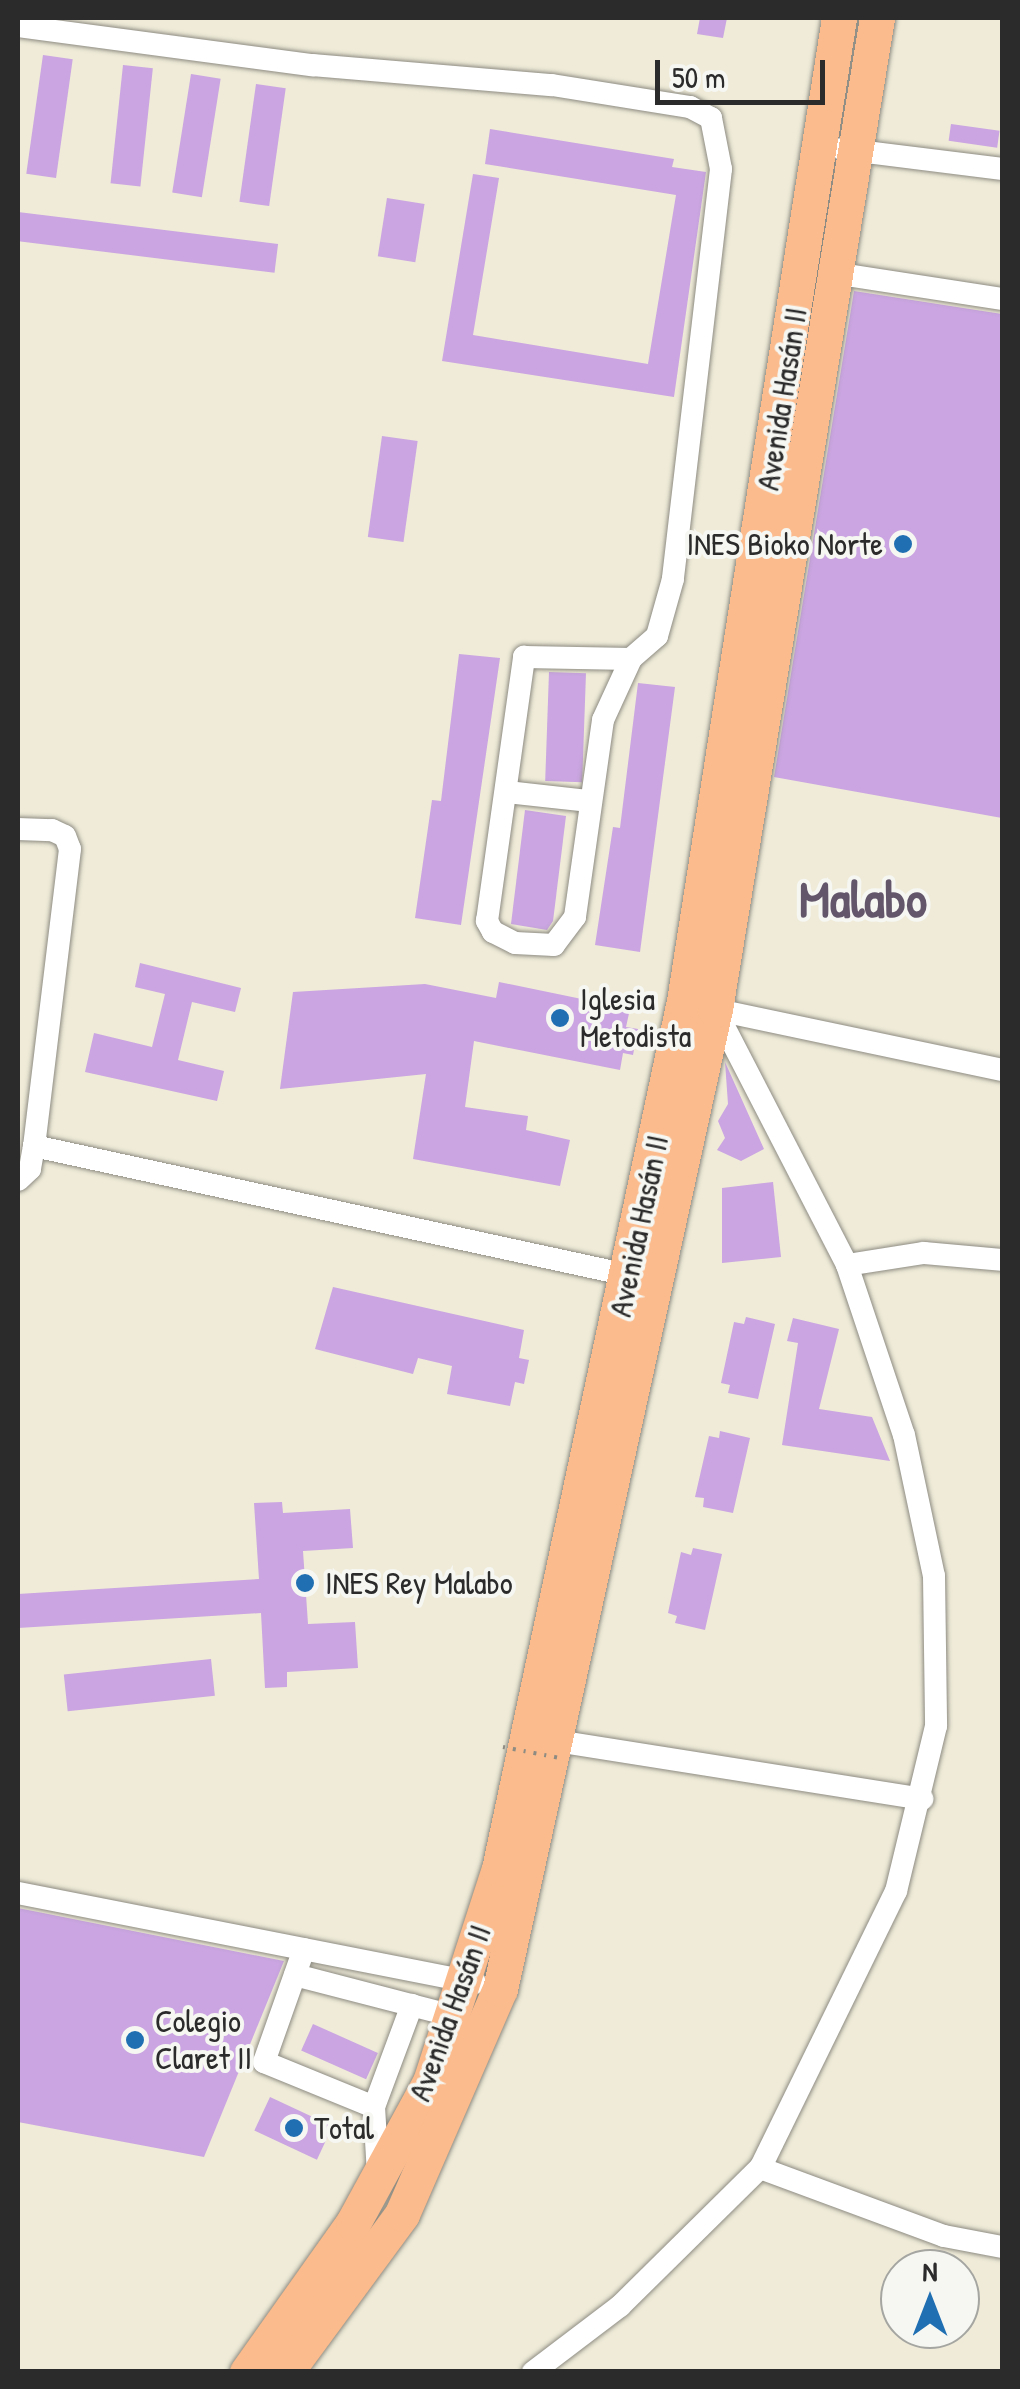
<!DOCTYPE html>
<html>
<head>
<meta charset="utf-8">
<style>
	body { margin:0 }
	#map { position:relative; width:1020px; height:2389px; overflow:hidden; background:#efebd8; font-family:"Patrick Hand",sans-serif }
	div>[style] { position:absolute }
	.building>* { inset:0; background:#caa5e1; transform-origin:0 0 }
	.roads { filter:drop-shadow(0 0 2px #8d8b82) drop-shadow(0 0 2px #8d8b82) }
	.minor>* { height:22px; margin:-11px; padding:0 11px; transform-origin:11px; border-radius:11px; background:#fff }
	.primary>* { height:35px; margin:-17.5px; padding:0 17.5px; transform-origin:17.5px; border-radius:17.5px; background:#fbbb8c }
	.path-bridge>* { height:4px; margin-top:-2px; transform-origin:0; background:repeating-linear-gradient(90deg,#8d8b82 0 2.5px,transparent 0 10.5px) }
	.dots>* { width:28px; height:28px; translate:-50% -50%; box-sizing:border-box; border:5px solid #f6f6f2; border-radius:50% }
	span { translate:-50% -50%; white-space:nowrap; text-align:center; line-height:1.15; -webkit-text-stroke:8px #f6f6f2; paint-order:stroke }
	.street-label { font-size:32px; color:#2b2b2b }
	.poi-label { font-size:32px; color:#2b2b2b }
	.right { translate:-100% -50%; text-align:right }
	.left { translate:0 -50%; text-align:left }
	.town-label { font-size:52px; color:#63566b; font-weight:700 }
	.frame { position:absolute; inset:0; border:20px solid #2b2b2b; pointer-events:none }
	.north { position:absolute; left:880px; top:2249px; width:100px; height:100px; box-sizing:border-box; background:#f6f6f2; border:2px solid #a5a5a2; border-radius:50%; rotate:0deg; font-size:28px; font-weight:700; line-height:40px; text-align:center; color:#2b2b2b }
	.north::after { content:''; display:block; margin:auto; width:35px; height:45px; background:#1f6fb2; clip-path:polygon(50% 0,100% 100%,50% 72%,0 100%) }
	.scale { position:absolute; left:655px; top:60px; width:170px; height:45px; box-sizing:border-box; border:5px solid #2b2b2b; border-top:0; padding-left:12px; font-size:30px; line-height:35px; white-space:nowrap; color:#2b2b2b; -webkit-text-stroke:8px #f6f6f2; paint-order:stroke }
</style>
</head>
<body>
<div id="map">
	<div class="building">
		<i style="clip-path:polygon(700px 18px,727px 18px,723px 38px,697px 34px)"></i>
		<i style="left:43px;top:55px;width:30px;height:120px;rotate:8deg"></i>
		<i style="left:123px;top:65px;width:30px;height:119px;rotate:6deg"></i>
		<i style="left:191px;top:74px;width:30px;height:120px;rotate:9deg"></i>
		<i style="left:256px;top:84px;width:30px;height:119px;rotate:8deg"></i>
		<i style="left:951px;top:124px;width:49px;height:17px;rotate:8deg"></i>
		<i style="clip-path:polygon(490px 129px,674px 159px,672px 167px,706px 172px,674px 397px,442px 361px,473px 174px,499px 178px,473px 335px,648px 364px,676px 195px,485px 164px)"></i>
		<i style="left:387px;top:198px;width:38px;height:59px;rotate:9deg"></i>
		<i style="left:18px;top:212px;width:262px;height:29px;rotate:7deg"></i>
		<i style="clip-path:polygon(854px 291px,1002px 314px,1002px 818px,774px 777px)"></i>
		<i style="left:382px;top:436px;width:36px;height:102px;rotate:8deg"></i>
		<i style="clip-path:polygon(459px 654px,500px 658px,461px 925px,415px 918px,432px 800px,441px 801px)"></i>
		<i style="left:549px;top:672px;width:37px;height:109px;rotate:2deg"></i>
		<i style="clip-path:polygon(638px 683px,675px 687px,640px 952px,595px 945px,613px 827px,620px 828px)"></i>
		<i style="clip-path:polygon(525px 810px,566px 816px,553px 921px,547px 930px,511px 924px)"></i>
		<i style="clip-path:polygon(140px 963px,241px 988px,235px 1012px,192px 1002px,178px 1060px,224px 1071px,217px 1101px,85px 1072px,94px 1033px,152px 1047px,165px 994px,135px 987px)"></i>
		<i style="clip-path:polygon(499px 982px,630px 1009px,626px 1027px,638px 1029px,633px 1055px,623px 1053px,620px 1070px,474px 1041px,465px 1107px,528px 1116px,526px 1130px,570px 1140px,560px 1186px,413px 1159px,426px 1074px,280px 1089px,293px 992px,425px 984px,496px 998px)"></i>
		<i style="clip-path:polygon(725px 1062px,764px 1149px,741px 1161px,717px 1150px,725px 1138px,718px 1121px,728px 1104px)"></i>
		<i style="clip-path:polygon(773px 1182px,781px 1257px,722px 1263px,722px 1188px)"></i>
		<i style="clip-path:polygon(333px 1287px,524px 1330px,519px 1358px,529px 1360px,524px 1384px,515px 1382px,510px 1406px,447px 1394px,452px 1366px,418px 1358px,413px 1374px,315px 1349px)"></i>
		<i style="clip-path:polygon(746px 1317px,775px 1324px,758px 1399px,728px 1393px,730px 1385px,721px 1383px,734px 1322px,744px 1324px)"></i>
		<i style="clip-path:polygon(793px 1318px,839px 1329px,819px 1409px,872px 1417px,890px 1461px,782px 1445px,798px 1343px,787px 1341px)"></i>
		<i style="clip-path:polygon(720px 1431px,750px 1438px,733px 1513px,703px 1507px,704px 1498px,695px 1497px,709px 1436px,719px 1438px)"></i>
		<i style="clip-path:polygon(282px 1502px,283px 1513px,350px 1509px,353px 1548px,303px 1551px,308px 1624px,355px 1622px,358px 1668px,287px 1672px,287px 1687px,265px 1688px,261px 1613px,18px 1628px,18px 1594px,259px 1579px,254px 1503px)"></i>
		<i style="clip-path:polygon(693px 1548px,722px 1554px,705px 1630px,675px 1623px,677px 1616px,668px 1613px,681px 1552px,691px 1555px)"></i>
		<i style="left:211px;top:1659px;width:37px;height:148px;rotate:84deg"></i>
		<i style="clip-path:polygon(18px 1908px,284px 1961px,204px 2157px,18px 2122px)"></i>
		<i style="left:313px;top:2024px;width:71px;height:29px;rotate:24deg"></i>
		<i style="left:270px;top:2097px;width:69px;height:37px;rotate:25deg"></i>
	</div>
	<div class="roads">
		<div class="minor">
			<i style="left:18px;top:26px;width:297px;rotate:7.6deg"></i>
			<i style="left:312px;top:65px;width:241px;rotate:4.8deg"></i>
			<i style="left:552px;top:85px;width:140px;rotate:9.1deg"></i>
			<i style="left:690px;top:107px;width:24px;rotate:28deg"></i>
			<i style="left:711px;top:118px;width:52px;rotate:78.9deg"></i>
			<i style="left:721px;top:169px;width:413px;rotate:96.7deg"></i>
			<i style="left:673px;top:579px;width:59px;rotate:105.7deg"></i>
			<i style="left:657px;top:636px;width:35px;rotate:139deg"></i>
			<i style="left:631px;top:659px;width:67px;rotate:114.7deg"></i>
			<i style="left:603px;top:720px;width:199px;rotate:98.1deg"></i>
			<i style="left:575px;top:917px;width:35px;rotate:127deg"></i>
			<i style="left:554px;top:945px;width:39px;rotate:-177deg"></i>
			<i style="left:515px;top:943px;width:25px;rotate:-153deg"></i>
			<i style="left:493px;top:932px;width:13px;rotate:-119deg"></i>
			<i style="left:487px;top:921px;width:267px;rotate:-82deg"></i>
			<i style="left:524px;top:657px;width:107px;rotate:1.1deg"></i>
			<i style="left:842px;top:149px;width:161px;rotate:7.1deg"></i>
			<i style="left:834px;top:273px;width:170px;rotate:8.8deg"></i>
			<i style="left:507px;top:792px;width:81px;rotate:6.3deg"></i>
			<i style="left:18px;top:829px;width:34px;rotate:2deg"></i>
			<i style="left:52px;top:830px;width:14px;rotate:25deg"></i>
			<i style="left:65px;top:836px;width:14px;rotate:69deg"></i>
			<i style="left:70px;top:849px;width:299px;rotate:96.9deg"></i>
			<i style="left:34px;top:1146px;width:23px;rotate:100deg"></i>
			<i style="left:30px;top:1169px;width:16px;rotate:137deg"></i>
			<i style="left:708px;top:1008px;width:300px;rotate:11.9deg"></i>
			<i style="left:715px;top:1009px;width:288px;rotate:62.7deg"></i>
			<i style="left:847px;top:1265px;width:179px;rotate:71.5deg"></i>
			<i style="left:904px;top:1435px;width:144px;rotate:78deg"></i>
			<i style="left:934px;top:1576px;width:150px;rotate:89.2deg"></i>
			<i style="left:936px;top:1726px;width:170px;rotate:103.6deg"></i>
			<i style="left:896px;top:1891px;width:309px;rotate:116.1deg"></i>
			<i style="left:34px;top:1146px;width:617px;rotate:12.26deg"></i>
			<i style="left:847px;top:1265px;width:78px;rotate:-8.9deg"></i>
			<i style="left:924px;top:1253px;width:78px;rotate:5.1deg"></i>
			<i style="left:557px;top:1741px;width:370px;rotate:9deg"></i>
			<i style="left:18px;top:1893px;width:466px;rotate:11.1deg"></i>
			<i style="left:304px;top:1949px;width:120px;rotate:109.5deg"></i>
			<i style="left:264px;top:2062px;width:119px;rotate:22.2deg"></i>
			<i style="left:295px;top:1975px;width:164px;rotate:14.5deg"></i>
			<i style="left:378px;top:2174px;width:67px;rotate:-93.4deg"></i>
			<i style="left:374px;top:2107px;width:109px;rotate:-69.6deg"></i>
			<i style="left:533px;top:2372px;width:109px;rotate:-37.2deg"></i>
			<i style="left:620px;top:2306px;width:197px;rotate:-44.6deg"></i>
			<i style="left:760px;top:2168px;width:196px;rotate:20.3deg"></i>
			<i style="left:944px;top:2236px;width:59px;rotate:10.7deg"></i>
		</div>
		<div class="primary">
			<i style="left:247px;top:2372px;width:183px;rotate:-54.6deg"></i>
			<i style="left:353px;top:2223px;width:161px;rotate:-61.4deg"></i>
			<i style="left:430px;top:2082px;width:224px;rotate:-72.1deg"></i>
			<i style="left:499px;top:1869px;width:887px;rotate:-77.97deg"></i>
			<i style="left:684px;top:1001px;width:995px;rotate:-81.04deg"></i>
			<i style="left:286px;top:2372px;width:196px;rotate:-53.7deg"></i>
			<i style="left:402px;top:2214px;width:245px;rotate:-66.5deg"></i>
			<i style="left:500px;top:1989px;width:1003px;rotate:-77.63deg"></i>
			<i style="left:715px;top:1009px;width:1004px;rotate:-80.72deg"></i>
		</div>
	</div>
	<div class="path-bridge">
		<i style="left:503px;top:1747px;width:63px;rotate:11deg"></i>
	</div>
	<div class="dots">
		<i style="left:903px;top:544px;background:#1f6fb2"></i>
		<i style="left:560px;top:1018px;background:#1f6fb2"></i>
		<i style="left:305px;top:1583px;background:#1f6fb2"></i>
		<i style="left:135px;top:2040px;background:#1f6fb2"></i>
		<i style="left:294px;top:2128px;background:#1f6fb2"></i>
	</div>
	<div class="street-label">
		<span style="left:782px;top:399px;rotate:-81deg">Avenida Hasán II</span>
		<span style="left:639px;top:1226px;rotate:-78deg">Avenida Hasán II</span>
		<span style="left:450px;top:2013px;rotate:-70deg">Avenida Hasán II</span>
	</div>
	<div class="poi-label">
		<span class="right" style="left:883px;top:544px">INES Bioko Norte</span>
		<span class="left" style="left:580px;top:1018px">Iglesia<br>Metodista</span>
		<span class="left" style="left:325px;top:1583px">INES Rey Malabo</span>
		<span class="left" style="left:155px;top:2040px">Colegio<br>Claret II</span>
		<span class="left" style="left:314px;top:2128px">Total</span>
	</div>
	<div class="town-label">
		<span style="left:863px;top:899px">Malabo</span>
	</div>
	<div class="frame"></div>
	<div class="north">N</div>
	<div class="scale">50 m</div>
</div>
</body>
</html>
